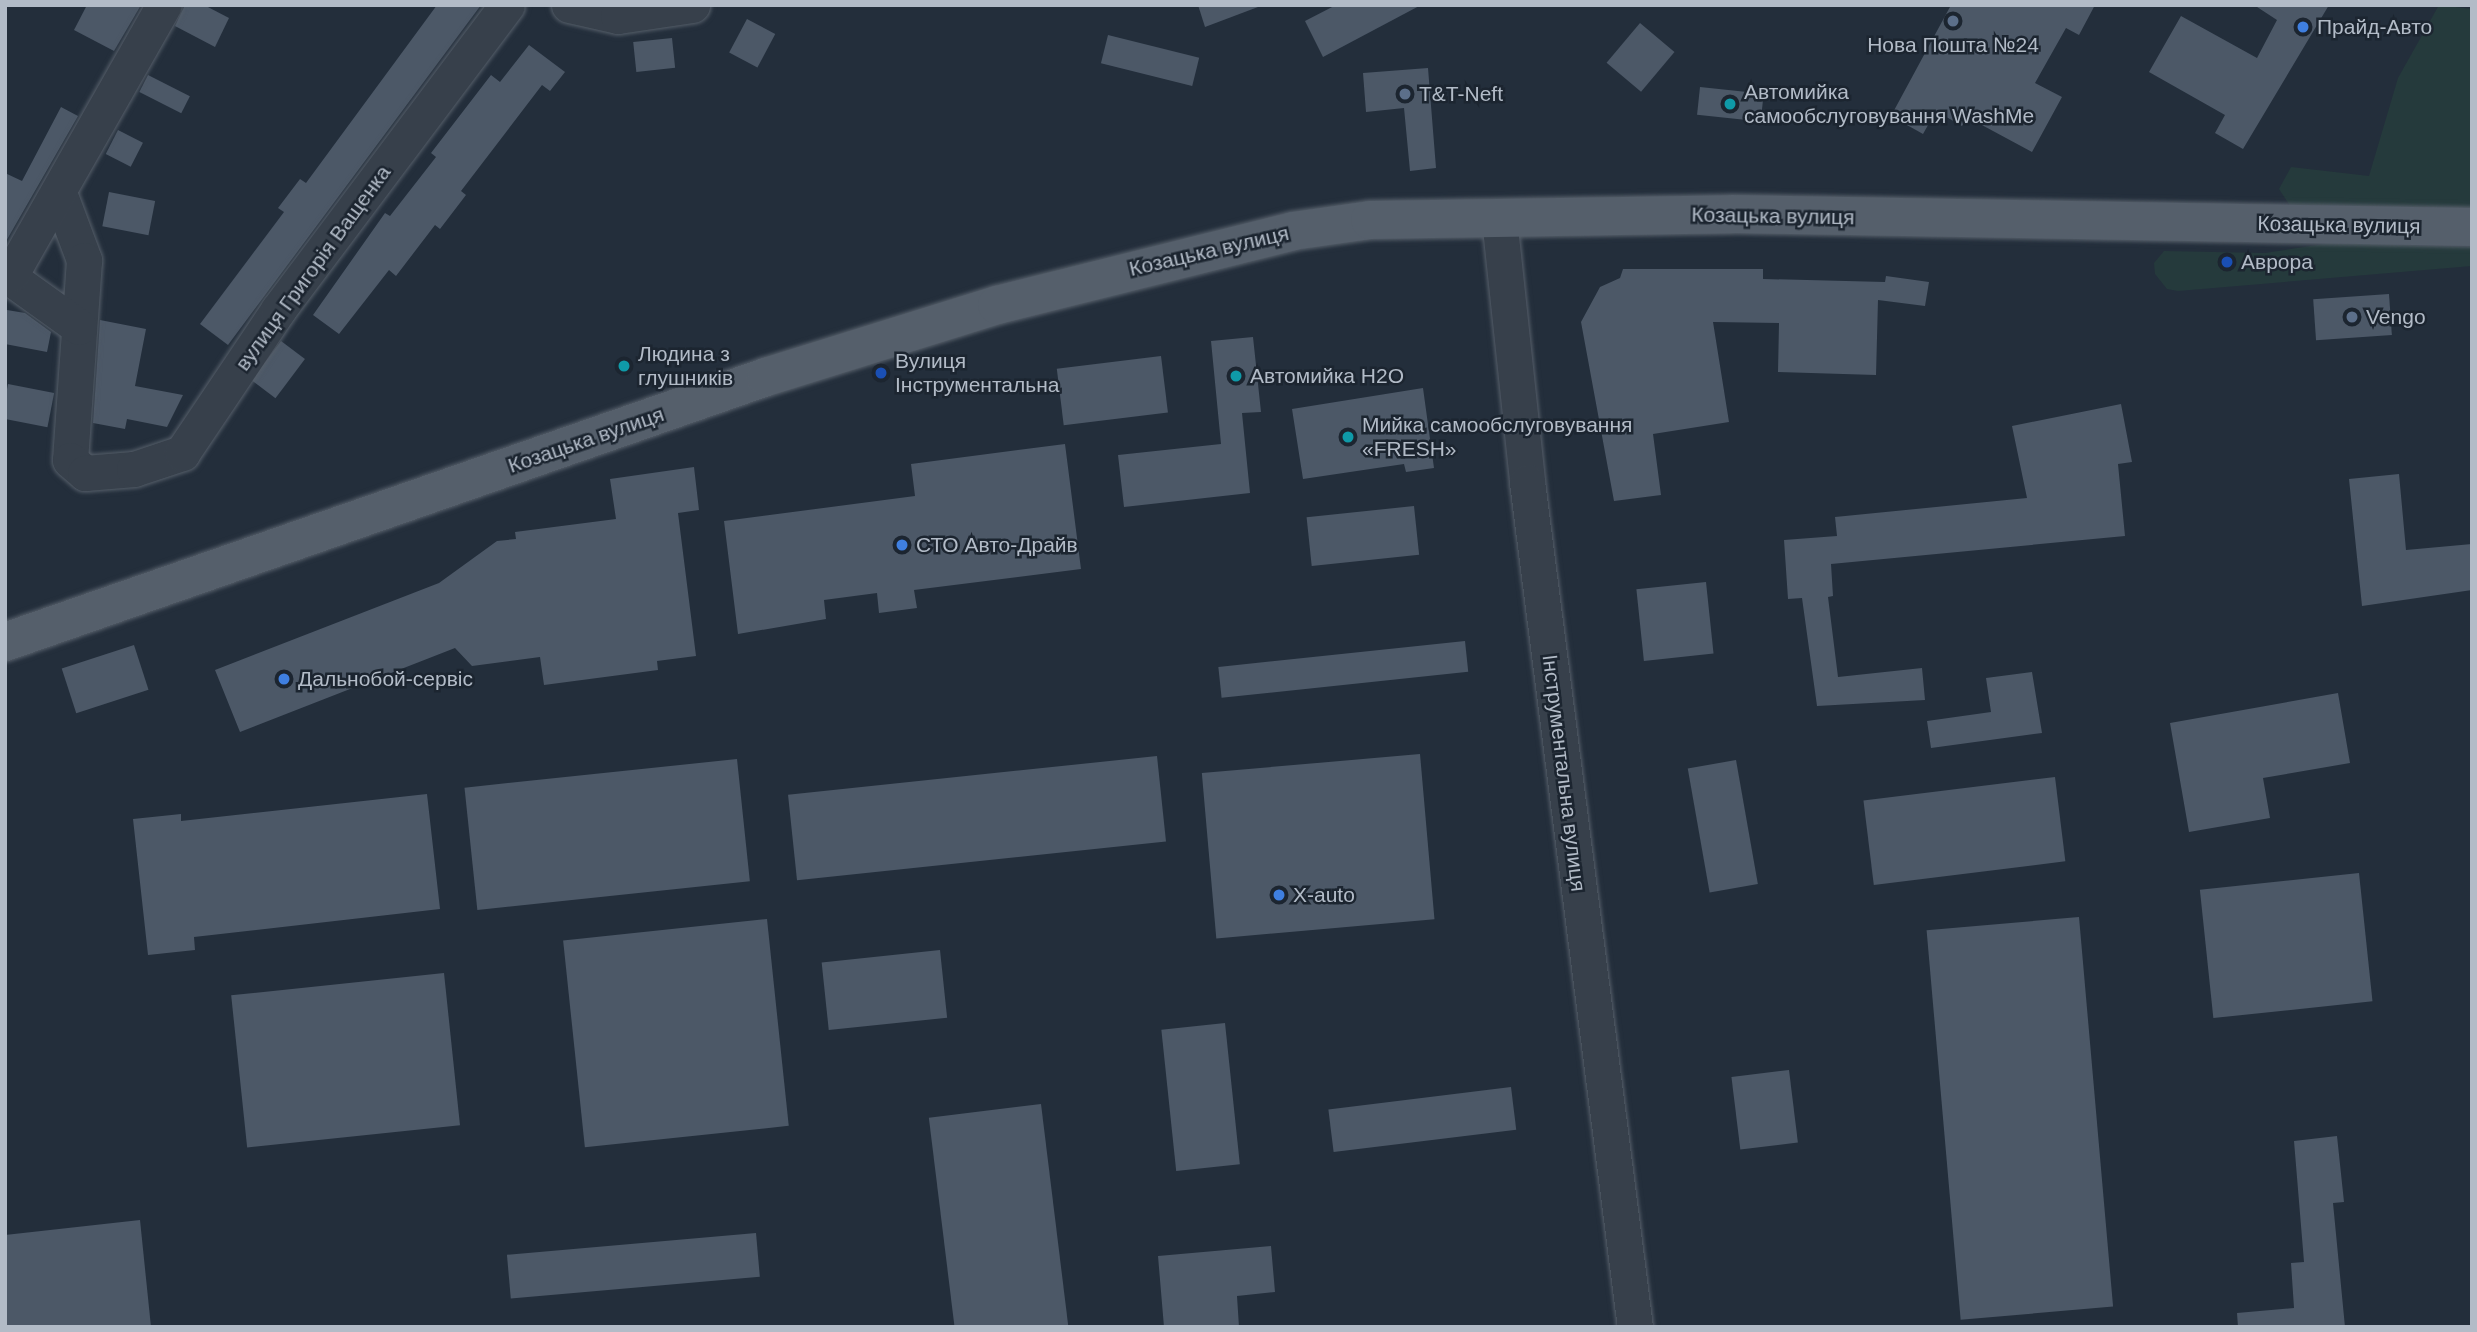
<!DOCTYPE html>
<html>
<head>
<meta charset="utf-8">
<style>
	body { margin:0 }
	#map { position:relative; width:2477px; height:1332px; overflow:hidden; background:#232e3b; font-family:Helvetica,sans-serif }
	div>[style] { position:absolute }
	.green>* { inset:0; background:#253a3c }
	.building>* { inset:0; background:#4c5867; transform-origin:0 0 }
	.roads { filter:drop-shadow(0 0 2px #555e69) drop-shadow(0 0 2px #555e69) }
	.minor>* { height:35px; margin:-17.5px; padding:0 17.5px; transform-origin:17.5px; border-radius:17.5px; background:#37404b }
	.major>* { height:38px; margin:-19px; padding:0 19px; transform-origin:19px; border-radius:19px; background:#555f6b }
	.dots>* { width:19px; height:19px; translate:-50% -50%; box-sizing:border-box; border:4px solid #1c2530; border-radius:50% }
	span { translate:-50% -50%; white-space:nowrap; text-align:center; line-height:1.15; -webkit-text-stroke:5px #1c2530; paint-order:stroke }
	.poi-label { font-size:21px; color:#b2bbc7 }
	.left { translate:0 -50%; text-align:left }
	.street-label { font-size:21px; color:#b2bbc7 }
	.frame { position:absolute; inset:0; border:7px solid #b2bbc7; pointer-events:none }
</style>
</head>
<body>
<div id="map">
	<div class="green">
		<i style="clip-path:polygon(2439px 5px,2472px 9px,2472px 211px,2292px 209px,2279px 189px,2291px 167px,2369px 176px,2398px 78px)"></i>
		<i style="clip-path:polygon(2330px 243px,2472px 247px,2472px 266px,2178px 291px,2167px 289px,2155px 274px,2154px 263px,2164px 251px,2265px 253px)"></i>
	</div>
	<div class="building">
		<i style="clip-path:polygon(87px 5px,141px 5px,114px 51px,74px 30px)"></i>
		<i style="clip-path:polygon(185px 5px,204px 5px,229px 18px,215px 47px,175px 26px)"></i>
		<i style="clip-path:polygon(437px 5px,481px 5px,228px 345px,200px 324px,284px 212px,278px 208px,300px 179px,306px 183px)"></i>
		<i style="clip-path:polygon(1198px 5px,1258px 5px,1258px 7px,1205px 27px)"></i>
		<i style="clip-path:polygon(1336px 5px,1421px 5px,1323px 57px,1305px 21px)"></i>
		<i style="clip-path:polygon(1951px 5px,2095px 5px,2079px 35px,2066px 28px,2035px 83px,2062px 97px,2032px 152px,1967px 117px,1962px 126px,1936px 111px,1923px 134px,1891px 116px)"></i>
		<i style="clip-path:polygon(2254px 5px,2329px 5px,2243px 149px,2215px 133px,2225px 115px,2149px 72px,2181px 16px,2257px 58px,2277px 20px)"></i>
		<i style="left:747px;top:19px;width:32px;height:38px;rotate:28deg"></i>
		<i style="left:1640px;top:23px;width:45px;height:52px;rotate:40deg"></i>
		<i style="left:1108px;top:35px;width:94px;height:29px;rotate:14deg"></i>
		<i style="left:672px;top:38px;width:30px;height:39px;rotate:84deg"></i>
		<i style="clip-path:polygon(529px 45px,565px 72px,550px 91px,542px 85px,461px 191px,466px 195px,440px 229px,435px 225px,396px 276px,389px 270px,339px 334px,313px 315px,385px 213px,390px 216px,436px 157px,431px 153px,491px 75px,500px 82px)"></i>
		<i style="clip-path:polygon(1428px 68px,1436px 168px,1410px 171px,1404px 108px,1366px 112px,1363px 73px)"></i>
		<i style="left:148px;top:75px;width:47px;height:19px;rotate:27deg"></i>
		<i style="left:1700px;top:87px;width:64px;height:28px;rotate:6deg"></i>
		<i style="clip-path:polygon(61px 107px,78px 116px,5px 243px,5px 173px,22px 181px)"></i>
		<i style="left:118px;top:130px;width:28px;height:27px;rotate:27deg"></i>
		<i style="left:109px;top:192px;width:47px;height:35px;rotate:11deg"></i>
		<i style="clip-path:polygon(1623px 269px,1763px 269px,1763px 279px,1885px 282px,1886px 276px,1929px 282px,1925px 306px,1878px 300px,1876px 375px,1778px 372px,1779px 323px,1713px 322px,1729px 422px,1653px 434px,1661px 495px,1614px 501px,1581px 322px,1600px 287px,1620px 278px)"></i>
		<i style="left:2389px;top:294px;width:41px;height:76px;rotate:86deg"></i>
		<i style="clip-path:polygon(7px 310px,25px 313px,51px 332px,47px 352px,5px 344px)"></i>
		<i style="clip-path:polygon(100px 320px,146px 329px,135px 386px,183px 395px,167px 427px,127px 419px,125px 429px,93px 423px)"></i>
		<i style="clip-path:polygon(1253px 337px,1261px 412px,1242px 413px,1250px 493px,1124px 507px,1118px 455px,1221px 444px,1211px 341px)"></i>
		<i style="left:281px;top:341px;width:30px;height:49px;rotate:37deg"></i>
		<i style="left:1161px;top:356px;width:57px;height:105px;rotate:83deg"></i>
		<i style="left:8px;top:384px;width:47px;height:35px;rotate:11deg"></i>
		<i style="clip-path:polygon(1423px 388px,1434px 468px,1406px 472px,1404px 464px,1303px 479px,1292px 409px)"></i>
		<i style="clip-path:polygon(2121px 404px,2132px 462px,2118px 464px,2125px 536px,1831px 564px,1833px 596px,1828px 597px,1838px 677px,1922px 668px,1925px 700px,1817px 706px,1802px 598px,1788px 599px,1784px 540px,1837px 536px,1835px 517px,2027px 498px,2012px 426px)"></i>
		<i style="clip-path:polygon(1065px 444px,1081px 569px,914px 590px,917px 608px,879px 613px,877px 593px,824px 600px,826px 619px,738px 634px,724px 521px,915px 496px,911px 464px)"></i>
		<i style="clip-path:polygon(694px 467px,699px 510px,678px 513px,696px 656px,657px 661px,658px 670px,544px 685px,540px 657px,472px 666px,455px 648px,240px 732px,215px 670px,439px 583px,497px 541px,516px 539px,515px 532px,616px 519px,610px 479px)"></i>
		<i style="clip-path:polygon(2399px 474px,2406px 550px,2472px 544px,2472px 590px,2362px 606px,2349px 479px)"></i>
		<i style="left:1414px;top:506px;width:49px;height:108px;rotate:84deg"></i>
		<i style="left:1706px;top:582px;width:72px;height:70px;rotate:84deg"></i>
		<i style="left:1465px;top:641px;width:31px;height:248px;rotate:84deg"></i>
		<i style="left:134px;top:645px;width:47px;height:76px;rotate:72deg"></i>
		<i style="clip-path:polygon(2032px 672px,2042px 733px,1931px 748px,1927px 721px,1991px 712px,1986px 678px)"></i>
		<i style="clip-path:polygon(2338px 693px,2350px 763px,2263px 778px,2270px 818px,2189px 832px,2170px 723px)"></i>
		<i style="left:1420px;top:754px;width:166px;height:219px;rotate:85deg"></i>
		<i style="left:1157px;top:756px;width:86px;height:371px;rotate:84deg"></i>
		<i style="left:737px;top:759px;width:123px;height:274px;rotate:84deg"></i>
		<i style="left:1736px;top:760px;width:126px;height:49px;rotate:80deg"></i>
		<i style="left:2055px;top:777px;width:85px;height:193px;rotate:83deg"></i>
		<i style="clip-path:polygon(427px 794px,440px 909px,194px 937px,195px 950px,148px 955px,133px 819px,181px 814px,181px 821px)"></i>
		<i style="left:2359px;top:873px;width:129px;height:160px;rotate:84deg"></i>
		<i style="left:2079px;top:917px;width:391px;height:153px;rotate:85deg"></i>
		<i style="left:767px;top:919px;width:208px;height:205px;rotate:84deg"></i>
		<i style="left:940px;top:950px;width:68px;height:119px;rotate:84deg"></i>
		<i style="left:444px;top:973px;width:153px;height:214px;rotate:84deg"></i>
		<i style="left:1225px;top:1023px;width:142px;height:64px;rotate:84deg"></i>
		<i style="left:1789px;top:1070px;width:73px;height:58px;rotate:83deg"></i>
		<i style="left:1511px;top:1087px;width:43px;height:184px;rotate:83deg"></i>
		<i style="left:1041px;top:1104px;width:225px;height:113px;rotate:83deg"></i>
		<i style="clip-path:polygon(2337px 1136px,2344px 1202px,2333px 1203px,2345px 1327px,2238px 1327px,2237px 1313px,2294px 1308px,2291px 1263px,2304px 1262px,2294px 1141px)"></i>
		<i style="clip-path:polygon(140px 1220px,151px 1327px,5px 1327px,5px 1235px)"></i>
		<i style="left:756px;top:1233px;width:44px;height:250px;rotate:85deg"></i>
		<i style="clip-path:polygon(1271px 1246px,1275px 1292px,1237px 1296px,1239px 1327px,1164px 1327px,1158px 1256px)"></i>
	</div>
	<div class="roads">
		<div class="minor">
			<i style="left:569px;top:5px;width:50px;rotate:12.7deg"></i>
			<i style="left:618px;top:16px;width:75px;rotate:-8.5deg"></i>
			<i style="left:59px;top:193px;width:72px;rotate:69.5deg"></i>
			<i style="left:84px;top:260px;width:200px;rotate:94deg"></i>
			<i style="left:70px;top:460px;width:20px;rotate:41deg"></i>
			<i style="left:85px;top:473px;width:49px;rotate:-4.7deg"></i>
			<i style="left:134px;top:469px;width:51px;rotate:-18.4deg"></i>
			<i style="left:182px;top:453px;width:172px;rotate:-56.1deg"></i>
			<i style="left:278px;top:310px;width:381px;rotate:-53.1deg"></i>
			<i style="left:1499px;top:218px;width:265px;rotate:83.9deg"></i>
			<i style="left:1527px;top:482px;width:852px;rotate:82.72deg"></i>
			<i style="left:5px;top:274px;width:91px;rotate:35.6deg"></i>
			<i style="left:11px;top:274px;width:309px;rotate:-60.4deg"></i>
		</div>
		<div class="major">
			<i style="left:5px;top:642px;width:806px;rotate:-19.2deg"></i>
			<i style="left:766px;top:377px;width:242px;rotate:-17.3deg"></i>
			<i style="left:997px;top:305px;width:305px;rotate:-14deg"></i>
			<i style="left:1293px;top:231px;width:78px;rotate:-8.1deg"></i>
			<i style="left:1370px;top:220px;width:362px;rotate:-0.9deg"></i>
			<i style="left:1732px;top:214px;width:740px;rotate:1.01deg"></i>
		</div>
	</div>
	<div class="dots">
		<i style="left:1953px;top:21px;background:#5c6f8a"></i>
		<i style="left:2303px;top:27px;background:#3f7fe0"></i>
		<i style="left:1405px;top:94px;background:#5c6f8a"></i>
		<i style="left:1730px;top:104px;background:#0f9aa8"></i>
		<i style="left:2227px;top:262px;background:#1a4fb4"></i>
		<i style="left:2352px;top:317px;background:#5c6f8a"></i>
		<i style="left:624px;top:366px;background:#0f9aa8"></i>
		<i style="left:881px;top:373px;background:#1a4fb4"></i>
		<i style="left:1236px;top:376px;background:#0f9aa8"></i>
		<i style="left:1348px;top:437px;background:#0f9aa8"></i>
		<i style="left:902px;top:545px;background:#3f7fe0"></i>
		<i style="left:284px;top:679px;background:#3f7fe0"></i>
		<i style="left:1279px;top:895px;background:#3f7fe0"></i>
	</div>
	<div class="poi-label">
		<span class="left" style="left:2317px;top:27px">Прайд-Авто</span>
		<span style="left:1953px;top:45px">Нова Пошта №24</span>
		<span class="left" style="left:1744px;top:104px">Автомийка<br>самообслуговування WashMe</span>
		<span class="left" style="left:1419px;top:94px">T&amp;T-Neft</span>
		<span class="left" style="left:2241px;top:262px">Аврора</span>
		<span class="left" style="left:2366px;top:317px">Vengo</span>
		<span class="left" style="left:638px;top:366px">Людина з<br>глушників</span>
		<span class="left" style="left:895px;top:373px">Вулиця<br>Інструментальна</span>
		<span class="left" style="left:1250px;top:376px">Автомийка H2O</span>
		<span class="left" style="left:1362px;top:437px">Мийка самообслуговування<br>«FRESH»</span>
		<span class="left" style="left:916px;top:545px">СТО Авто-Драйв</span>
		<span class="left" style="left:298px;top:679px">Дальнобой-сервіс</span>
		<span class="left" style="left:1293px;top:895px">X-auto</span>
	</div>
	<div class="street-label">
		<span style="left:1773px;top:216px;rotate:1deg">Козацька вулиця</span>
		<span style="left:2339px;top:225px;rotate:1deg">Козацька вулиця</span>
		<span style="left:1209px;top:251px;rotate:-13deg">Козацька вулиця</span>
		<span style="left:313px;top:268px;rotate:-54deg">вулиця Григорія Ващенка</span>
		<span style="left:586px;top:440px;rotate:-19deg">Козацька вулиця</span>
		<span style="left:1564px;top:773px;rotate:83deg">Інструментальна вулиця</span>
	</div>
	<div class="frame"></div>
</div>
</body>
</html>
